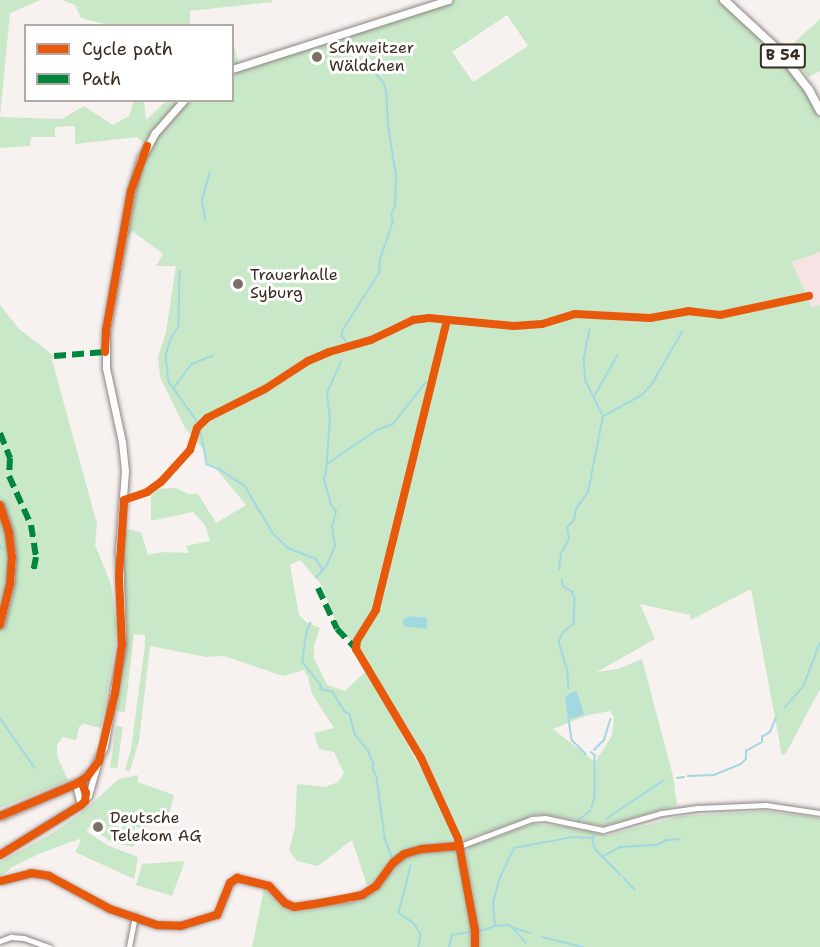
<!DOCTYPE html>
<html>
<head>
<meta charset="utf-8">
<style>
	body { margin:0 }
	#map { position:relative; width:820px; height:947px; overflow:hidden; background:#f7f1f0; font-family:"Shantell Sans",sans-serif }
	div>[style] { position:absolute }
	.built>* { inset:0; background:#f5e4e3 }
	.green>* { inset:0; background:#c9e8c8; transform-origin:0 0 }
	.water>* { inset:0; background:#a2d8e1 }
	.stream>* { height:1.5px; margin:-0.75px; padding:0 0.75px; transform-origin:0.75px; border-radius:0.75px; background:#a2d8e1 }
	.roads { filter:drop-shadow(0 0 2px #8b8581) drop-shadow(0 0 2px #8b8581) }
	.minor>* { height:4.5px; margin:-2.25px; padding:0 2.25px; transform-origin:2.25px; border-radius:2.25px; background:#fefdfd }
	.tertiary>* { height:6px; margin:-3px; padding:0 3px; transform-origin:3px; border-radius:3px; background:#fefdfd }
	.secondary>* { height:7px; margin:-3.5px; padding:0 3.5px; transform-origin:3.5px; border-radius:3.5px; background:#fefdfd }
	.primary>* { height:8px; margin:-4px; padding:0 4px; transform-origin:4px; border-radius:4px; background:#fefdfd }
	.quiet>* { height:6px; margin-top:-3px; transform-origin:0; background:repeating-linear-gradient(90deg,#00873e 0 12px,transparent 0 18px) }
	.cycleway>* { height:8px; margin:-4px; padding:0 4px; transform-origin:4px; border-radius:4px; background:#e8590c }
	.dots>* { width:16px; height:16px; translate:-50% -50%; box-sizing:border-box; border:3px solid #fff; border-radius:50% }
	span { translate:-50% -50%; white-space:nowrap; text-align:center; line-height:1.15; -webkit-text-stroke:6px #fff; paint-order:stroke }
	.shield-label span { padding:2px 4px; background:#fff; border:2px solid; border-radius:4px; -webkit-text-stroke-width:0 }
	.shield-label { font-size:15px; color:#3b2a1e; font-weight:700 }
	.poi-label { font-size:16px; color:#3b2a1e }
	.left { translate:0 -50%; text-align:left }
	.legend { position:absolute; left:24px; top:24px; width:210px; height:78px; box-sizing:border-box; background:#fff; border:2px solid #b1aaa5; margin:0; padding:8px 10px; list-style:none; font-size:18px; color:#3b2a1e }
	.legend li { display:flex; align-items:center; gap:12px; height:30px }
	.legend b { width:30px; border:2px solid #b1aaa5 }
</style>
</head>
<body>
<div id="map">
	<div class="built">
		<i style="clip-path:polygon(820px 252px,820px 305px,812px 308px,792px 262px)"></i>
	</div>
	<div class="green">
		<i style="clip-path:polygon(evenodd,0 0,40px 0,10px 13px,0 117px,62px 119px,84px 106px,113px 125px,129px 116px,134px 101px,144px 101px,146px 120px,166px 101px,232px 100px,233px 43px,239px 65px,448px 0,724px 0,779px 51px,820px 111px,820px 252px,792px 262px,812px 308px,820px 305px,820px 689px,786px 753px,782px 756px,751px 589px,691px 620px,690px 615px,640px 604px,655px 639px,597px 672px,618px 669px,642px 659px,673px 776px,677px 805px,604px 826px,581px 821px,589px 811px,579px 820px,538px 814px,461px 841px,430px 775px,359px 651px,337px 625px,321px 584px,300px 560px,290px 565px,299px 615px,306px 622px,320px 628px,314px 645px,314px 658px,327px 685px,345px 691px,365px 672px,376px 688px,436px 796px,460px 854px,473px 929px,473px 947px,252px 947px,264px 889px,281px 906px,294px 913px,357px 902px,377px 891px,400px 862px,393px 855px,374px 882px,367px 885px,352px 840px,318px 866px,297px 861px,289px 850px,295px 828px,297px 784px,326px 787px,338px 782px,344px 773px,334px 752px,319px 749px,314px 733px,334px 728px,312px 694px,308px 677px,304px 670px,283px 676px,224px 656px,206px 657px,150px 646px,139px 741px,131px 767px,129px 772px,125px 770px,131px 749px,145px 645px,145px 635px,134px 634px,125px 712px,117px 711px,127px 628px,123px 574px,126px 529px,141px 532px,148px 555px,164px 552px,189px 553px,186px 546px,210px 541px,205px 525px,193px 512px,151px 521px,151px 496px,142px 496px,156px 489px,176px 488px,188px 494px,198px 494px,216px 523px,246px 505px,217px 470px,218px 467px,209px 464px,203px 449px,185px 428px,160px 377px,158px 357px,166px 332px,176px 266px,156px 266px,163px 254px,132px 231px,122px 244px,147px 146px,137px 137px,75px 144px,75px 126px,55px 127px,55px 137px,31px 137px,30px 146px,0 148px,0 0,507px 15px,528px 46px,473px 82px,452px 52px,507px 15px,0 0,610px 711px,614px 717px,612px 736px,595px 762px,553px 729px,588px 715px,610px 711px)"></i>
		<i style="clip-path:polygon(62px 0,272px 0,272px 2px,190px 11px,190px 25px,112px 26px,81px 18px,75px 5px)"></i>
		<i style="clip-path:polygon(820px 19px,820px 71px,808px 77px,788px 48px)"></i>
		<i style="clip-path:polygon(0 305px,19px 329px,54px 356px,52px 360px,97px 524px,95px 545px,111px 584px,116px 622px,115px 646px,101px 728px,84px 724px,79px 727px,76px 740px,62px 737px,57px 745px,57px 756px,68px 780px,0 808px)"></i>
		<i style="left:116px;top:726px;width:7px;height:42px;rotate:8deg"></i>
		<i style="clip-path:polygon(138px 775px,138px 782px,174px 795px,168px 818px,147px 816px,147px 828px,135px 827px,134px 847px,114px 843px,88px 827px,87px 832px,109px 846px,138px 857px,134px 879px,75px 852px,81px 841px,79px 839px,41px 853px,12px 867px,0 877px,0 862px,51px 834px,80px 814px,119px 779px)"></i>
		<i style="clip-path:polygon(765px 811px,820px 818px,820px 947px,478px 947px,479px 930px,466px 854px,469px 847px,533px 824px,560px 826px,608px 835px,682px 816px)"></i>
		<i style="clip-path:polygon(185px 861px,172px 896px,136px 885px,142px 864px)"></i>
	</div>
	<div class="water">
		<i style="clip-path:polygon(411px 616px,427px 618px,427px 629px,404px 626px,403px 619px)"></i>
		<i style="clip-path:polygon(574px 691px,577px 692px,584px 714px,568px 720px,565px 697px)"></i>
	</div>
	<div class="stream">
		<i style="left:205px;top:220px;width:20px;rotate:-99deg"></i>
		<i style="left:202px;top:200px;width:29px;rotate:-74deg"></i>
		<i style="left:180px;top:271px;width:56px;rotate:91deg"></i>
		<i style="left:179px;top:327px;width:12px;rotate:125deg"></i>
		<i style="left:172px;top:337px;width:19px;rotate:108deg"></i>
		<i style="left:166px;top:355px;width:27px;rotate:84deg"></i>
		<i style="left:169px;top:382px;width:48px;rotate:54.3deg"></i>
		<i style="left:590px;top:329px;width:31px;rotate:101deg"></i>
		<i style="left:584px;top:359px;width:22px;rotate:85deg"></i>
		<i style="left:586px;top:381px;width:39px;rotate:64deg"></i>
		<i style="left:347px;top:343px;width:8px;rotate:-130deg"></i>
		<i style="left:342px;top:337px;width:6px;rotate:-90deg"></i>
		<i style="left:342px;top:331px;width:69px;rotate:-57.5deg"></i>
		<i style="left:379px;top:273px;width:14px;rotate:-86deg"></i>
		<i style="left:380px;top:259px;width:39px;rotate:-71deg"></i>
		<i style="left:393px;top:222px;width:7px;rotate:-106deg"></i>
		<i style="left:391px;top:215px;width:10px;rotate:-66deg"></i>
		<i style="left:395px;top:206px;width:30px;rotate:-88deg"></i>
		<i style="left:396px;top:176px;width:51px;rotate:-99.1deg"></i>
		<i style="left:388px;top:126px;width:35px;rotate:-93deg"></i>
		<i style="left:386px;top:91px;width:9px;rotate:-108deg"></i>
		<i style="left:383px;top:82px;width:18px;rotate:-133deg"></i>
		<i style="left:173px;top:389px;width:31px;rotate:-53deg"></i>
		<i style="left:192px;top:364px;width:22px;rotate:-22deg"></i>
		<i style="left:594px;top:397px;width:47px;rotate:-60.7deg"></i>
		<i style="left:604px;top:416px;width:43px;rotate:-28.9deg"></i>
		<i style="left:642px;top:395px;width:15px;rotate:-48deg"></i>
		<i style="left:652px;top:384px;width:60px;rotate:-60deg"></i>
		<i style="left:200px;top:427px;width:38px;rotate:79deg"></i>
		<i style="left:207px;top:464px;width:15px;rotate:23deg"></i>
		<i style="left:221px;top:470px;width:29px;rotate:34deg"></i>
		<i style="left:245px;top:486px;width:55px;rotate:59.2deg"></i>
		<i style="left:273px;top:533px;width:21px;rotate:45deg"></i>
		<i style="left:288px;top:548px;width:30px;rotate:21deg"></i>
		<i style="left:316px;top:559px;width:13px;rotate:58deg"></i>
		<i style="left:327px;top:464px;width:60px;rotate:-34.2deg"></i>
		<i style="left:377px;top:430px;width:17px;rotate:-21deg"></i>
		<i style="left:393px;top:424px;width:53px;rotate:-51.8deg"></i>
		<i style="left:0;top:545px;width:4px;rotate:56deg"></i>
		<i style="left:559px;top:570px;width:16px;rotate:-83deg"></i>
		<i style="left:561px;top:554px;width:17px;rotate:-62deg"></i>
		<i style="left:569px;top:539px;width:12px;rotate:-99deg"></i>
		<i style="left:567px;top:527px;width:10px;rotate:-45deg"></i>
		<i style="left:574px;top:520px;width:11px;rotate:-80deg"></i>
		<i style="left:576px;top:509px;width:21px;rotate:-55deg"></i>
		<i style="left:588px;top:492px;width:77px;rotate:-78.8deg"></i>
		<i style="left:316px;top:578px;width:17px;rotate:-50deg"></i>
		<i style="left:327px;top:565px;width:21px;rotate:-67deg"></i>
		<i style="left:335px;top:546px;width:19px;rotate:-99deg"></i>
		<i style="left:332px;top:527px;width:16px;rotate:-75deg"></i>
		<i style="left:336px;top:512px;width:9px;rotate:-126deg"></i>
		<i style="left:331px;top:505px;width:28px;rotate:-105deg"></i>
		<i style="left:324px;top:478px;width:6px;rotate:-72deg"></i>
		<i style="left:326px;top:472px;width:53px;rotate:-85.7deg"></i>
		<i style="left:330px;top:419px;width:26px;rotate:-97deg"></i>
		<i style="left:327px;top:393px;width:34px;rotate:-66deg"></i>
		<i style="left:562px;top:580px;width:7px;rotate:74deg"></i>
		<i style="left:564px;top:587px;width:9px;rotate:27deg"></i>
		<i style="left:572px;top:591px;width:9px;rotate:69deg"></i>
		<i style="left:575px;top:599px;width:25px;rotate:92deg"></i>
		<i style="left:574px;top:624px;width:13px;rotate:141deg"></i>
		<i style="left:564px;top:632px;width:11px;rotate:117deg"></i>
		<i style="left:559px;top:642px;width:31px;rotate:73deg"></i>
		<i style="left:568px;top:672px;width:17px;rotate:87deg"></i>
		<i style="left:311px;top:623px;width:10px;rotate:114deg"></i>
		<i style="left:307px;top:632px;width:30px;rotate:98deg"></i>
		<i style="left:303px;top:662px;width:29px;rotate:52deg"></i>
		<i style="left:321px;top:685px;width:4px;rotate:90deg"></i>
		<i style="left:321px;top:689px;width:12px;rotate:14deg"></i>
		<i style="left:333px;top:692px;width:23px;rotate:59deg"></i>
		<i style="left:345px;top:712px;width:5px;rotate:22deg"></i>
		<i style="left:350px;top:714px;width:21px;rotate:76deg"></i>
		<i style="left:355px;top:734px;width:21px;rotate:51deg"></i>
		<i style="left:368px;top:750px;width:15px;rotate:67deg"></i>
		<i style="left:374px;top:764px;width:4px;rotate:104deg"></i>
		<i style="left:373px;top:768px;width:10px;rotate:66deg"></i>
		<i style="left:377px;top:777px;width:62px;rotate:82.5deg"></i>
		<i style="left:385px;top:838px;width:20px;rotate:70deg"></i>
		<i style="left:392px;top:857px;width:23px;rotate:-25deg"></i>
		<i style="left:785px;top:707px;width:27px;rotate:-48deg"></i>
		<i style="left:803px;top:687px;width:47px;rotate:-68.9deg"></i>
		<i style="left:0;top:718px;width:61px;rotate:55deg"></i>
		<i style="left:569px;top:720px;width:20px;rotate:81deg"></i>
		<i style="left:572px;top:740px;width:20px;rotate:45deg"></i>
		<i style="left:594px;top:750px;width:14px;rotate:-45deg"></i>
		<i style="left:604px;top:740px;width:21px;rotate:-73deg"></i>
		<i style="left:591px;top:752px;width:5px;rotate:37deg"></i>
		<i style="left:595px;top:755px;width:42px;rotate:90deg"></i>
		<i style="left:595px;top:797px;width:11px;rotate:105deg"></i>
		<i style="left:688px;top:776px;width:26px;rotate:-2deg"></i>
		<i style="left:714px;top:775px;width:29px;rotate:-22deg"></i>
		<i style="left:741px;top:764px;width:7px;rotate:-45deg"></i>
		<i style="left:746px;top:759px;width:8px;rotate:-90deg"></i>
		<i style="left:746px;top:751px;width:18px;rotate:-29deg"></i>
		<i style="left:762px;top:742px;width:5px;rotate:-90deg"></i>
		<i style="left:762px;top:737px;width:9px;rotate:-32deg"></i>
		<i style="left:770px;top:732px;width:15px;rotate:-67deg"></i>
		<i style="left:677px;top:778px;width:7px;rotate:-8deg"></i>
		<i style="left:606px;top:819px;width:69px;rotate:-33.7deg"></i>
		<i style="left:578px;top:821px;width:16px;rotate:-40deg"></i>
		<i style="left:594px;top:835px;width:7px;rotate:98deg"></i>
		<i style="left:593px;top:842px;width:9px;rotate:69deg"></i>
		<i style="left:596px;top:850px;width:35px;rotate:45deg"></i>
		<i style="left:602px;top:857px;width:21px;rotate:-29deg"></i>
		<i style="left:620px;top:847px;width:37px;rotate:-3deg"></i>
		<i style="left:657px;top:845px;width:11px;rotate:-27deg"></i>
		<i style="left:667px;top:840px;width:13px;rotate:-4deg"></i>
		<i style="left:411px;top:866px;width:49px;rotate:104.3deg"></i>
		<i style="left:399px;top:913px;width:18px;rotate:34deg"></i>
		<i style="left:414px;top:923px;width:13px;rotate:58deg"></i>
		<i style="left:421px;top:934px;width:13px;rotate:99deg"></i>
		<i style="left:624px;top:878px;width:16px;rotate:47deg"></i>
		<i style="left:495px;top:926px;width:23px;rotate:-95deg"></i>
		<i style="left:493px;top:903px;width:24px;rotate:-75deg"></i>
		<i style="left:499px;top:880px;width:35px;rotate:-65deg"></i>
		<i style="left:514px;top:848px;width:60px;rotate:-10.6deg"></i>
		<i style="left:573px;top:837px;width:20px;rotate:3deg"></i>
		<i style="left:514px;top:928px;width:17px;rotate:17deg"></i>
		<i style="left:480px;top:931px;width:16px;rotate:-18deg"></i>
		<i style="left:495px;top:926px;width:15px;rotate:-4deg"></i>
		<i style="left:510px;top:925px;width:24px;rotate:48deg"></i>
		<i style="left:542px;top:937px;width:42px;rotate:13.7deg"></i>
		<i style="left:449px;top:947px;width:12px;rotate:-76deg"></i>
		<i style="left:452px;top:935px;width:19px;rotate:-9deg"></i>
	</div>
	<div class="roads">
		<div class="minor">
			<i style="left:460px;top:846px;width:86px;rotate:80deg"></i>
			<i style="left:475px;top:931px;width:16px;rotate:90deg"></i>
			<i style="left:0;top:881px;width:32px;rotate:-14deg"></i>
			<i style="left:31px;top:873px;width:18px;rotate:9deg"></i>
			<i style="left:49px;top:876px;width:69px;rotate:28.4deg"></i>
			<i style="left:110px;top:909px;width:50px;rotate:18.8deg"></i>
			<i style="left:157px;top:925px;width:23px;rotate:2deg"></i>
			<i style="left:180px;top:926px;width:39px;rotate:-17deg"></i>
			<i style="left:217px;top:915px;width:35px;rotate:-68deg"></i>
			<i style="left:230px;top:883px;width:9px;rotate:-36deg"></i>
			<i style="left:237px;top:878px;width:33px;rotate:14deg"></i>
			<i style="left:269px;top:886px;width:23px;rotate:47deg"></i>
			<i style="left:285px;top:903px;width:10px;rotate:24deg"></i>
			<i style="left:294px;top:907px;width:55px;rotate:-8.4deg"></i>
			<i style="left:348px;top:899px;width:15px;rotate:-16deg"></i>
			<i style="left:362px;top:895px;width:17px;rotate:-33deg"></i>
			<i style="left:376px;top:886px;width:29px;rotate:-54deg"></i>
			<i style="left:393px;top:863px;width:14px;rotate:-39deg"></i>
			<i style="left:404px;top:854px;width:19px;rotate:-16deg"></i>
			<i style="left:422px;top:849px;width:38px;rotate:-5deg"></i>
			<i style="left:460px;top:846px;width:77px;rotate:-20.6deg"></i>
			<i style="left:532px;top:819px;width:13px;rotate:-4deg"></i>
			<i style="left:545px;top:818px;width:59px;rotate:11.7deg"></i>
			<i style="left:603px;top:830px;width:61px;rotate:-16.1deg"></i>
			<i style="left:662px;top:813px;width:37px;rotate:-8deg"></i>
			<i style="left:699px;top:808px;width:67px;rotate:-2.6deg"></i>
			<i style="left:766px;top:805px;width:55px;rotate:8.4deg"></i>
			<i style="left:0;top:941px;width:12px;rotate:-20deg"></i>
			<i style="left:11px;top:937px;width:13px;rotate:4deg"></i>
			<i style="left:24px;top:938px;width:27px;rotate:20deg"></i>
			<i style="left:129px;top:947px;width:31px;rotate:-79deg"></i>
		</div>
		<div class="tertiary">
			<i style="left:81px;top:781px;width:13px;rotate:67deg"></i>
			<i style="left:86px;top:793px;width:8px;rotate:97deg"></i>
			<i style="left:76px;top:784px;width:22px;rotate:77deg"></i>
			<i style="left:0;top:855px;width:95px;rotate:-31.7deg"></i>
			<i style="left:81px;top:805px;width:12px;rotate:-48deg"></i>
			<i style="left:89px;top:796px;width:36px;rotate:-74deg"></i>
		</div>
		<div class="secondary">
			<i style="left:232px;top:69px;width:227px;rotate:-17.7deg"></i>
			<i style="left:0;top:505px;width:29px;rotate:72deg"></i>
			<i style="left:9px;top:533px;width:24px;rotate:83deg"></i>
			<i style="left:12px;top:557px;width:27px;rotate:94deg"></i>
			<i style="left:10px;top:584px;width:42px;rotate:103.7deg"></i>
			<i style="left:0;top:816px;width:88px;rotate:-23.4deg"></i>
			<i style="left:81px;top:781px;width:16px;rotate:-43deg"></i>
			<i style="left:93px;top:770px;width:26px;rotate:-65deg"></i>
			<i style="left:104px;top:746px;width:103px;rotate:-79.9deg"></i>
			<i style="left:122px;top:645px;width:93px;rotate:-91.8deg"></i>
			<i style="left:119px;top:552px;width:81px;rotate:-85.8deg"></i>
			<i style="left:125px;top:471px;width:29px;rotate:-96deg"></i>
			<i style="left:122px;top:442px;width:76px;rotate:-102.2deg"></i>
			<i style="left:106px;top:368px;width:37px;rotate:-90deg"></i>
			<i style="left:106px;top:331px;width:142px;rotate:-79.9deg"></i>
			<i style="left:131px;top:191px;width:34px;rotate:-73deg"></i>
			<i style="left:141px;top:159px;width:30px;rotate:-62deg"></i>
			<i style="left:155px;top:133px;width:44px;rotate:-48.7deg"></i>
		</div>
		<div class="primary">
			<i style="left:724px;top:0;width:75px;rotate:42.8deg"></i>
			<i style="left:779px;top:51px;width:49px;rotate:52.4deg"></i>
			<i style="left:809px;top:90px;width:24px;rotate:62deg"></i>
		</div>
	</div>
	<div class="quiet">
		<i style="left:54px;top:356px;width:51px;rotate:-4.5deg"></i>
		<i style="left:0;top:433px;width:27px;rotate:68deg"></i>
		<i style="left:10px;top:458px;width:18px;rotate:93deg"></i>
		<i style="left:9px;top:476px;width:54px;rotate:65.8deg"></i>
		<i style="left:31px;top:525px;width:32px;rotate:81deg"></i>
		<i style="left:36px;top:557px;width:16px;rotate:101deg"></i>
		<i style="left:318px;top:588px;width:45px;rotate:65.1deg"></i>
		<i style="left:337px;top:629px;width:29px;rotate:46deg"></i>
	</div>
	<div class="cycleway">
		<i style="left:447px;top:320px;width:299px;rotate:103.8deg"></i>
		<i style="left:376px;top:610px;width:36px;rotate:122deg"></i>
		<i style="left:357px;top:641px;width:8px;rotate:97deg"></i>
		<i style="left:356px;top:649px;width:127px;rotate:59.2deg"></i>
		<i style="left:421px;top:758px;width:89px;rotate:65.4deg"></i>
		<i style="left:458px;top:839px;width:94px;rotate:79.5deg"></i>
		<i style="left:475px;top:931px;width:16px;rotate:90deg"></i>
		<i style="left:105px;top:352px;width:21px;rotate:-87deg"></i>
		<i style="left:106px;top:331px;width:142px;rotate:-79.9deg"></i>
		<i style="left:131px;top:191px;width:48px;rotate:-70.4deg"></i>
		<i style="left:0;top:505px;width:29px;rotate:72deg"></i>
		<i style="left:9px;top:533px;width:24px;rotate:83deg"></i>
		<i style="left:12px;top:557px;width:27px;rotate:94deg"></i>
		<i style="left:10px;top:584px;width:42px;rotate:103.7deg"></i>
		<i style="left:0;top:816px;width:82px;rotate:-22.8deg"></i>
		<i style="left:76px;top:784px;width:13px;rotate:-32deg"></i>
		<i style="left:87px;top:777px;width:20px;rotate:-53deg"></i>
		<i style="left:99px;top:761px;width:70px;rotate:-76.8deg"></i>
		<i style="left:115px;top:693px;width:49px;rotate:-81.7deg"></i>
		<i style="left:122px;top:645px;width:69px;rotate:-92.5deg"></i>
		<i style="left:119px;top:576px;width:76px;rotate:-86.2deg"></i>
		<i style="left:124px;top:500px;width:24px;rotate:-19deg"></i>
		<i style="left:147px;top:492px;width:17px;rotate:-36deg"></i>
		<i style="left:161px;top:482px;width:43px;rotate:-47.8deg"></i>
		<i style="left:190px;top:450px;width:23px;rotate:-72deg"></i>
		<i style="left:197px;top:428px;width:14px;rotate:-45deg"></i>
		<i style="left:207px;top:418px;width:65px;rotate:-26.6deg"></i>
		<i style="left:265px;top:389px;width:51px;rotate:-33.1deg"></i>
		<i style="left:308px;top:361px;width:23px;rotate:-23deg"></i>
		<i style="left:329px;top:352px;width:44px;rotate:-15.9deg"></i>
		<i style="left:371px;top:340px;width:47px;rotate:-25.5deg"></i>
		<i style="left:413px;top:320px;width:16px;rotate:-7deg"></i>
		<i style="left:429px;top:318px;width:85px;rotate:5.4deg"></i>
		<i style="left:514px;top:326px;width:28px;rotate:-4deg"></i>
		<i style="left:542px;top:324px;width:34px;rotate:-17deg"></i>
		<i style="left:575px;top:314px;width:75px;rotate:3.1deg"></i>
		<i style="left:650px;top:318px;width:39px;rotate:-10deg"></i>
		<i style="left:688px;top:311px;width:32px;rotate:7deg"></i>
		<i style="left:720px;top:315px;width:91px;rotate:-12.1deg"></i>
		<i style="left:0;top:855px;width:95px;rotate:-31.7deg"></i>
		<i style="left:81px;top:805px;width:6px;rotate:-45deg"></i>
		<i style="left:85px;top:801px;width:8px;rotate:-83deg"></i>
		<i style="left:86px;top:793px;width:13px;rotate:-113deg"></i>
		<i style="left:0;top:881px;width:32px;rotate:-14deg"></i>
		<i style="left:31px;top:873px;width:18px;rotate:9deg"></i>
		<i style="left:49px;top:876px;width:69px;rotate:28.4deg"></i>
		<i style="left:110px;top:909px;width:50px;rotate:18.8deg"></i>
		<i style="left:157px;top:925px;width:23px;rotate:2deg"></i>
		<i style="left:180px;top:926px;width:39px;rotate:-17deg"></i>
		<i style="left:217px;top:915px;width:35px;rotate:-68deg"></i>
		<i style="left:230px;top:883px;width:9px;rotate:-36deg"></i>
		<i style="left:237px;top:878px;width:33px;rotate:14deg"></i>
		<i style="left:269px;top:886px;width:23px;rotate:47deg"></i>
		<i style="left:285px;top:903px;width:10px;rotate:24deg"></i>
		<i style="left:294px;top:907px;width:21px;rotate:-8deg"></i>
		<i style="left:315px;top:904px;width:48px;rotate:-10.8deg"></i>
		<i style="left:362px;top:895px;width:17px;rotate:-33deg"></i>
		<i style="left:376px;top:886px;width:29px;rotate:-54deg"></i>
		<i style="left:393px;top:863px;width:14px;rotate:-39deg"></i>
		<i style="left:404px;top:854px;width:19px;rotate:-16deg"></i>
		<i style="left:422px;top:849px;width:38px;rotate:-5deg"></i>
	</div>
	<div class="dots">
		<i style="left:317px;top:57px;background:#7d7068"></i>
		<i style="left:238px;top:284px;background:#7d7068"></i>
		<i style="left:98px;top:827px;background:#7d7068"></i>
	</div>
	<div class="shield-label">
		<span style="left:783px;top:56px">B 54</span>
	</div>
	<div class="poi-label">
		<span class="left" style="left:329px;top:57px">Schweitzer<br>Wäldchen</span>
		<span class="left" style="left:250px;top:284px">Trauerhalle<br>Syburg</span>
		<span class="left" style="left:110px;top:827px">Deutsche<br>Telekom AG</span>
	</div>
	<ul class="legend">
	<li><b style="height:8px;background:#e8590c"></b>Cycle path</li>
	<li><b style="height:8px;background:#00873e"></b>Path</li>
	</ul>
</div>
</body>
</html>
